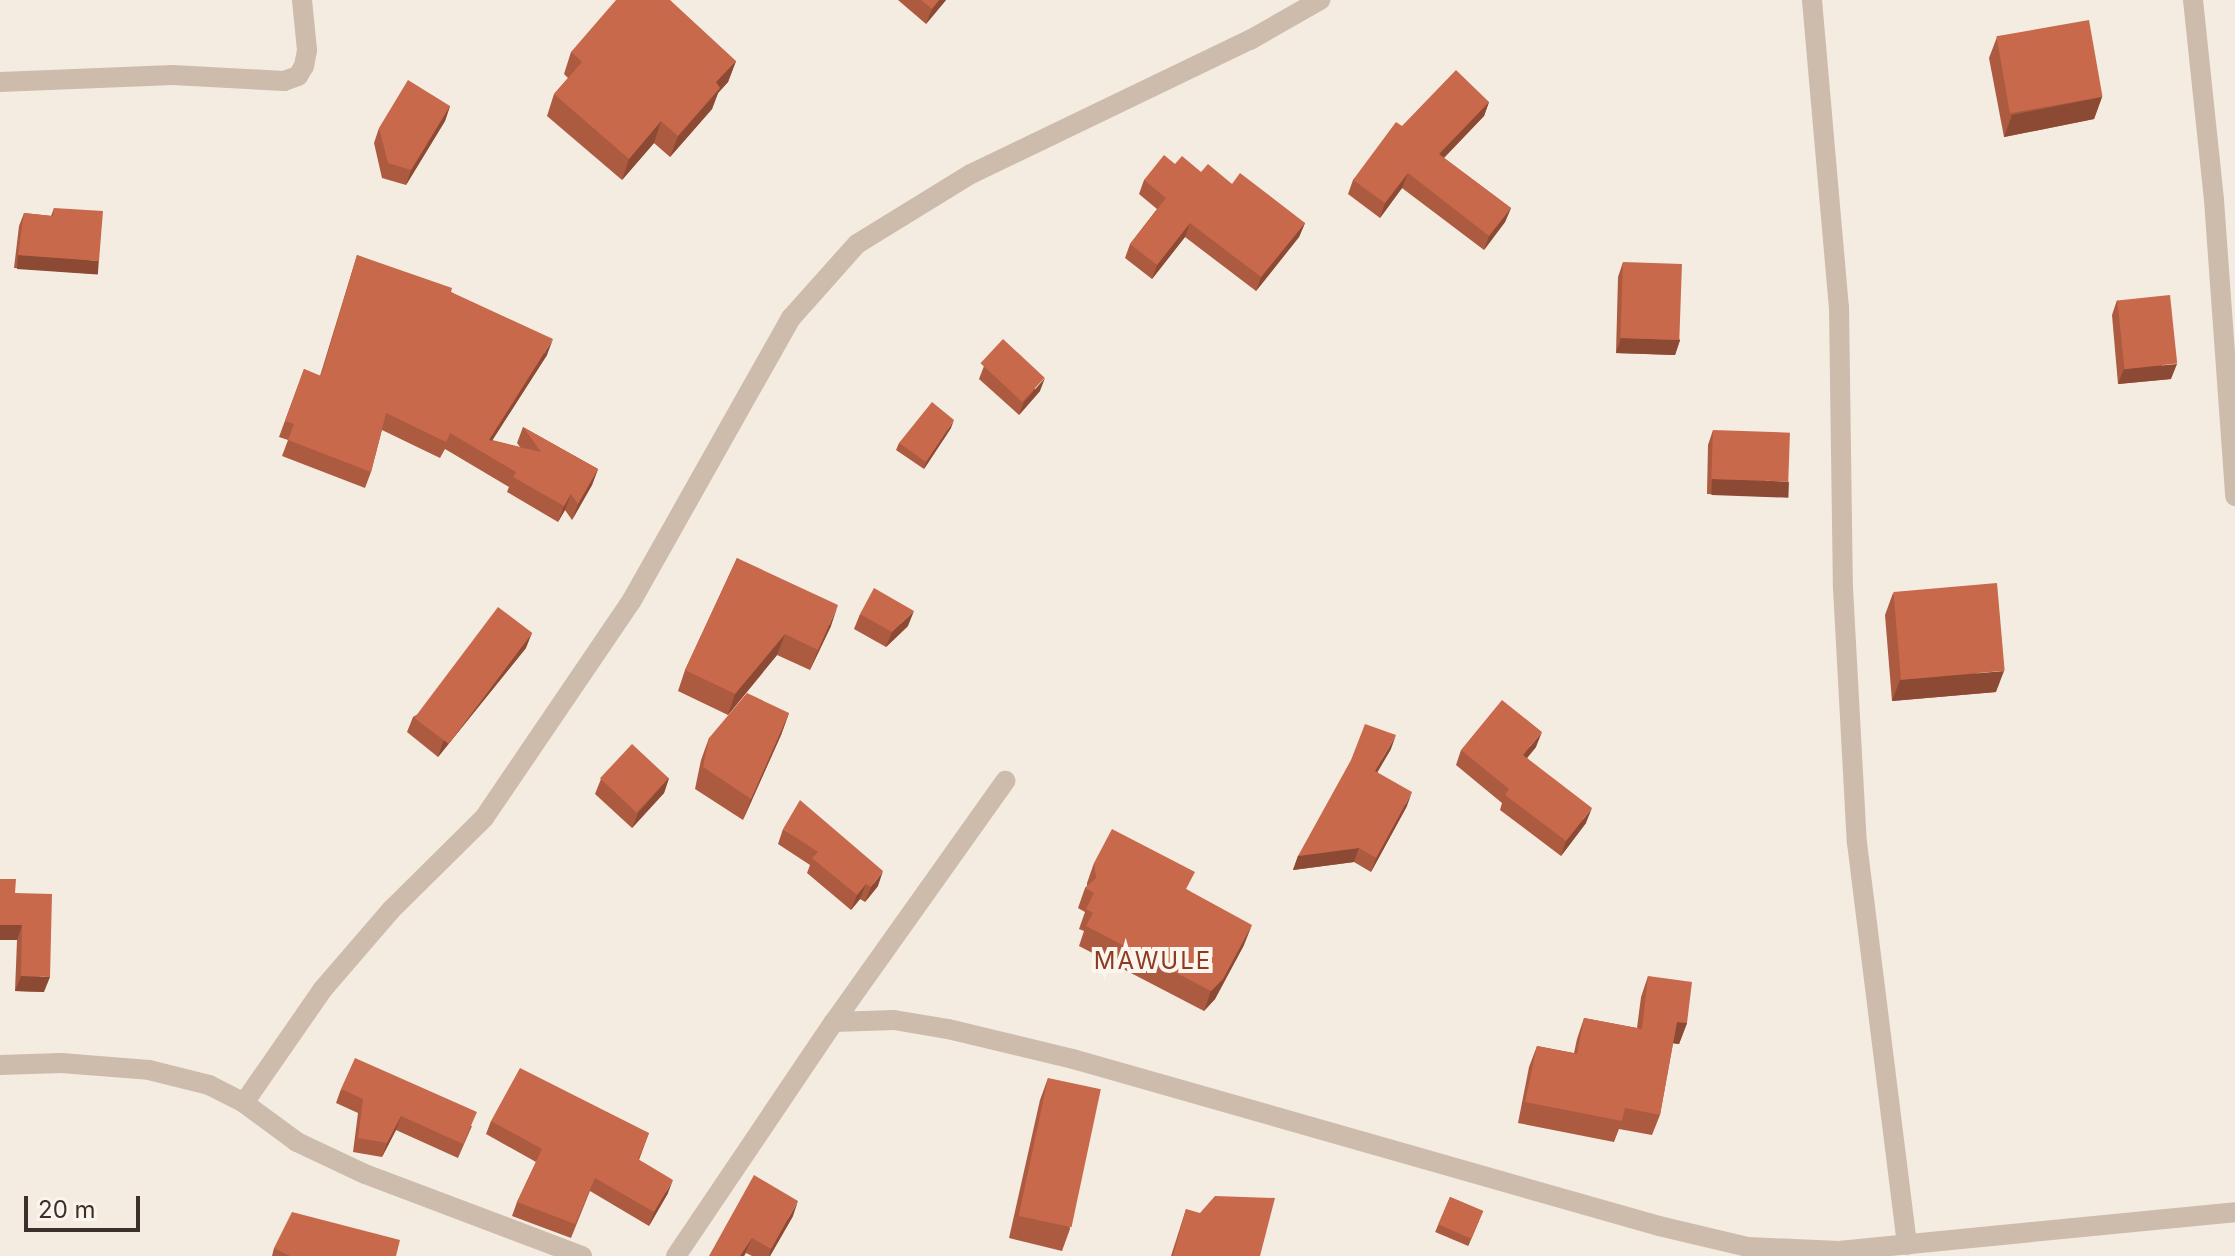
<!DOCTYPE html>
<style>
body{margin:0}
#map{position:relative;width:2235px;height:1256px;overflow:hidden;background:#f4ebe1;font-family:Inter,sans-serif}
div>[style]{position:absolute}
.minor>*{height:20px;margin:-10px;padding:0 10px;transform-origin:10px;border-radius:10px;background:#cdbbac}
.wall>*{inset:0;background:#ac5a40;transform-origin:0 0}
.shaded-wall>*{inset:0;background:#8c4a34;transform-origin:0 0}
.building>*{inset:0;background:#c8694b;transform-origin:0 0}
span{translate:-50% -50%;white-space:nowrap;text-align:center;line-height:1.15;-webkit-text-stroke:8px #fbf5ee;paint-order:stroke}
.quarter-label{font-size:24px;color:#8c3b22;letter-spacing:2px}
.scale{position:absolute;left:24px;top:1196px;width:116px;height:36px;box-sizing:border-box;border:4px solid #3b302b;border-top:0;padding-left:10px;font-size:24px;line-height:28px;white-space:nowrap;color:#3b302b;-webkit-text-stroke:6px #fbf5ee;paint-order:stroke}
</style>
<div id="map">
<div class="minor">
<div style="left:1812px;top:0;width:308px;rotate:85deg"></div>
<div style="left:1839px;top:307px;width:281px;rotate:89.2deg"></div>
<div style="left:1843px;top:588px;width:255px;rotate:86.9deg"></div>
<div style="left:1857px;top:843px;width:405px;rotate:82.9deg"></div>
<div style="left:2193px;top:0;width:201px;rotate:84deg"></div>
<div style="left:2214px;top:200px;width:297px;rotate:85.9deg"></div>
<div style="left:0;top:82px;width:173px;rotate:-2.3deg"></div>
<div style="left:173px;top:75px;width:111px;rotate:3.1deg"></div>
<div style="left:284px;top:81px;width:15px;rotate:-20deg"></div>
<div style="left:298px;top:76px;width:12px;rotate:-59deg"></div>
<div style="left:304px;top:66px;width:16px;rotate:-79deg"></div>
<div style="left:307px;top:50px;width:50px;rotate:-95.7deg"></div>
<div style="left:834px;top:1022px;width:60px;rotate:-1.9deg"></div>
<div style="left:894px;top:1020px;width:55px;rotate:9.5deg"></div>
<div style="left:948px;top:1029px;width:129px;rotate:13.5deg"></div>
<div style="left:1073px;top:1059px;width:609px;rotate:15.91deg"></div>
<div style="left:1659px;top:1226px;width:91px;rotate:13.3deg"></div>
<div style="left:1748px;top:1247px;width:91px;rotate:2.5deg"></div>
<div style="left:1839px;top:1251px;width:398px;rotate:-5.6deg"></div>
<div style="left:0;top:1065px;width:61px;rotate:-1.9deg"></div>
<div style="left:61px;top:1063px;width:88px;rotate:4.5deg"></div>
<div style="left:149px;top:1070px;width:62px;rotate:14deg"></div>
<div style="left:209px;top:1085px;width:39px;rotate:27deg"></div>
<div style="left:244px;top:1103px;width:66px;rotate:36.3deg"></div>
<div style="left:297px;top:1142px;width:75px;rotate:25.2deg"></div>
<div style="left:365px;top:1174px;width:232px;rotate:20.7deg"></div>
<div style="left:244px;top:1103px;width:139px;rotate:-55.3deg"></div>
<div style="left:323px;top:989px;width:104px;rotate:-49.3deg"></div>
<div style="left:391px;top:910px;width:131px;rotate:-44.7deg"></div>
<div style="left:484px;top:818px;width:263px;rotate:-55.8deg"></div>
<div style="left:632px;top:600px;width:324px;rotate:-60.6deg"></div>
<div style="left:791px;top:318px;width:99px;rotate:-48.3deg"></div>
<div style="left:857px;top:244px;width:134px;rotate:-31.6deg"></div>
<div style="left:971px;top:174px;width:310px;rotate:-25.7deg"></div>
<div style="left:1250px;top:40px;width:81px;rotate:-29.7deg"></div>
<div style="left:676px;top:1256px;width:282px;rotate:-56deg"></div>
<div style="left:834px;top:1022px;width:296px;rotate:-54.6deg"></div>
</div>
<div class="wall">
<div style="clip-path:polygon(898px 0,946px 0,926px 24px)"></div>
<div style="clip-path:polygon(1997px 37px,2102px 97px,2094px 119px,2004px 137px,1989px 58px)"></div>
<div style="clip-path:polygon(571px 52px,736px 61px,728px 82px,718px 93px,712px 109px,670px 157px,654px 143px,622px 180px,547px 116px,554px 94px,568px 78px,564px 74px)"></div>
<div style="clip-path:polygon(1489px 102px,1484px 116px,1444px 158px,1511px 208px,1505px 222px,1484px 250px,1402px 188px,1380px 218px,1348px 194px,1353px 180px,1402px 126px)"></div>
<div style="clip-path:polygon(450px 106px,445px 121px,406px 185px,382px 178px,374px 143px,379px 128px)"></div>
<div style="clip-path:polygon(1175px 164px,1201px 172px,1232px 184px,1305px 223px,1299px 237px,1256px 291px,1185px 237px,1152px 279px,1125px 258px,1130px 244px,1157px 209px,1139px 194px,1144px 180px)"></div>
<div style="clip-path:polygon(54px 208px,95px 274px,14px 268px,19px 226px,24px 213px,51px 216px)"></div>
<div style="clip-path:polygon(357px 255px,451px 292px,547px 355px,492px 440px,520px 447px,517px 443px,523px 427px,598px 469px,592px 485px,572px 520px,565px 510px,558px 522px,507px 492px,509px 487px,445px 449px,440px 458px,382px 430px,371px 472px,365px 488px,282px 456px,288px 440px,279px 437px,304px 369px,320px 376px)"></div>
<div style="clip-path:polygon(1623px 262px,1680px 340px,1675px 355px,1616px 353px,1618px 277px)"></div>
<div style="clip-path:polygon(2117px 300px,2171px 379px,2118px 384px,2112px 315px)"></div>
<div style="clip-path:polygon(984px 366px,1040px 391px,1019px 415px,979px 379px)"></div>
<div style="clip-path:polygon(951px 428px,924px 469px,896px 450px,899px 443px)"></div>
<div style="clip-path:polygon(1713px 430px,1783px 497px,1707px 494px,1708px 445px)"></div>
<div style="clip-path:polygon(737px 558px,831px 626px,810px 670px,777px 655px,728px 715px,678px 691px,685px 670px)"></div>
<div style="clip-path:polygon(1893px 593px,1996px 692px,1892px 701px,1885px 615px)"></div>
<div style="clip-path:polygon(860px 614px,908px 626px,886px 647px,854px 629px)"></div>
<div style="clip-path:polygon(526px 648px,438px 757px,407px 732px,413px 717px)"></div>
<div style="clip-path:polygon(789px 713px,781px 735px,743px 820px,695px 789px,701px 760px,709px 738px)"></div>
<div style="clip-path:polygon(1536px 747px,1527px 758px,1586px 823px,1561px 856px,1500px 810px,1502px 803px,1456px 765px,1461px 750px)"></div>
<div style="clip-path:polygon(1391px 749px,1377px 772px,1407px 806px,1371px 872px,1354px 862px,1293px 870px,1298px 856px)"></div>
<div style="clip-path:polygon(669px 778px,664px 793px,632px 828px,595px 794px,601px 779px)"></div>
<div style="clip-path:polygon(783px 829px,878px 886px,865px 902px,860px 899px,851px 910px,807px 873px,810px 865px,778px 844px)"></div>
<div style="clip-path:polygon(1094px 863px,1188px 890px,1244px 945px,1215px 999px,1204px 1011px,1079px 946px,1084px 931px,1079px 929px,1085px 912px,1078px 908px,1085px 888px,1087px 886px,1087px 883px)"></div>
<div style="clip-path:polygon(0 879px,15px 893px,44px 992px,15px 991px,17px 940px,0 940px)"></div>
<div style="clip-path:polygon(1648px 976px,1687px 1023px,1679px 1044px,1673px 1043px,1660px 1115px,1652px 1135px,1619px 1129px,1614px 1142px,1518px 1123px,1529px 1067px,1537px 1046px,1574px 1053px,1577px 1039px,1584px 1018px,1637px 1028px,1641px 997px)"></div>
<div style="clip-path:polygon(1048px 1078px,1070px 1229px,1062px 1251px,1009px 1238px,1040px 1100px)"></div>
<div style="clip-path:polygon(341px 1089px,472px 1126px,458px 1158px,396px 1130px,382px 1157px,353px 1152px,358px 1113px,336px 1103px)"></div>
<div style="clip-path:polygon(491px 1121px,649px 1133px,639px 1160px,668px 1193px,649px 1226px,590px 1191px,571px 1238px,512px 1216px,517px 1202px,536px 1162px,486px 1134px)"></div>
<div style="left:1450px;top:1197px;width:36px;height:38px;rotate:23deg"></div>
<div style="clip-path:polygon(1186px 1209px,1260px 1256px,1171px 1256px)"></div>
<div style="clip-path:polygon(793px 1216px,770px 1256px,752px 1256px,746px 1253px,744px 1256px,709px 1256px)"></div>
<div style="clip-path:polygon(274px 1248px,396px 1256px,272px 1256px)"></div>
</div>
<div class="shaded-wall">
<div style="clip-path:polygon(939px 0,946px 0,926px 24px,932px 9px)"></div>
<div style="clip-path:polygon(736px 61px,728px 82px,718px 93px,712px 109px,670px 157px,678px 136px,716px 82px)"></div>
<div style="clip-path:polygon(2102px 97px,2094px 119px,2004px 137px,2012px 115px)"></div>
<div style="clip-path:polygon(1489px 102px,1484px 116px,1434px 168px,1439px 154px)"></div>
<div style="clip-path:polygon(450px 106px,445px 121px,406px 185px,411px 170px)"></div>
<div style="clip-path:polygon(661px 121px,654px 143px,622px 180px,629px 159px)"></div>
<div style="clip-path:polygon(1408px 173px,1402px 188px,1380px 218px,1385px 203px)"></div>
<div style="clip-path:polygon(1511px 208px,1505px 222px,1484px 250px,1489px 236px)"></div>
<div style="clip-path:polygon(1190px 223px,1185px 237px,1152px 279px,1157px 265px)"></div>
<div style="clip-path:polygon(1305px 223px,1299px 237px,1256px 291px,1261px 277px)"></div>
<div style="left:18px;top:255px;width:81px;height:14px;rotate:4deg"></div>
<div style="clip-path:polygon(1621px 338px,1680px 340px,1675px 355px,1616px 353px)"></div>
<div style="clip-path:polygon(553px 339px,547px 355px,483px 455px,489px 440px)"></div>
<div style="clip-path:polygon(2177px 364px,2171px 379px,2118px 384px,2124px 369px)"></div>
<div style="clip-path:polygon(1045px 378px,1040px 391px,1019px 415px,1024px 402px)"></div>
<div style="clip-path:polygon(954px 420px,951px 428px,924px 469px,926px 462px)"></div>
<div style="clip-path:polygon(598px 469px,592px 485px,572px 520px,578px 504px)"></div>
<div style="left:1712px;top:479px;width:77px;height:16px;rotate:2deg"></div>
<div style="clip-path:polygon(571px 494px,565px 510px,558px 522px,564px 506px)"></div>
<div style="clip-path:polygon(838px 605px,831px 626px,810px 670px,818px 650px)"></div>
<div style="clip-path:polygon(914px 611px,908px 626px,886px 647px,892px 632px)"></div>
<div style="clip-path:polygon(532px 633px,526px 648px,438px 757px,443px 742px)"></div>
<div style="clip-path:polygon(785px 634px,777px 655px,728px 715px,735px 694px)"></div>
<div style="clip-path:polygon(2004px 671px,1996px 692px,1892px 701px,1900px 680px)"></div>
<div style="clip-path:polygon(789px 713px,781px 735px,743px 820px,751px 799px)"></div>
<div style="clip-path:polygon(1542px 732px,1536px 747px,1517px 770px,1523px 755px)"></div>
<div style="clip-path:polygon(1396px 735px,1391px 749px,1370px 785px,1375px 771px)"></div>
<div style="clip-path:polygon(669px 778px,664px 793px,632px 828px,638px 813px)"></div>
<div style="clip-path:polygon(1412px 792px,1407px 806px,1371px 872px,1376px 858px)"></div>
<div style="clip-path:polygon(1592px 808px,1586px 823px,1561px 856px,1566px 841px)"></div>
<div style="clip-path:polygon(1359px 848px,1354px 862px,1293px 870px,1298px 856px)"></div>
<div style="clip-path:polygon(883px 871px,878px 886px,865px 902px,871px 887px)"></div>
<div style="clip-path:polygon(866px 884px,860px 899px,851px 910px,857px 895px)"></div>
<div style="clip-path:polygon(0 925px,22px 925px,17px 940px,0 940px)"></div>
<div style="clip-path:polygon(1252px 925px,1244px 945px,1215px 999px,1204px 1011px,1211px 991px)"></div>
<div style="clip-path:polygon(21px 976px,50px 977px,44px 992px,15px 991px)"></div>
<div style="clip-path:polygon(1677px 1022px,1687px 1023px,1679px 1044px,1670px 1043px)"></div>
<div style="clip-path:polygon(401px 1116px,396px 1130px,382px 1157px,387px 1143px)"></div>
<div style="clip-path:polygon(673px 1180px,668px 1193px,649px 1226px,654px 1212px)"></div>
<div style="clip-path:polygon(798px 1201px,793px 1216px,770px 1256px,769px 1256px,771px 1249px)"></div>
<div style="clip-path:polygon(752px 1238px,744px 1256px,740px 1256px)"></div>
</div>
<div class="building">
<div style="clip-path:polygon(616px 0,670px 0,736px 61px,716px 82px,720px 88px,678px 136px,661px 121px,629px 159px,554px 94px,582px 62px,571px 52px)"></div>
<div style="clip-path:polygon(921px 0,939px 0,932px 9px)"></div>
<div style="left:2089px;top:20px;width:78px;height:94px;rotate:80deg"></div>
<div style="clip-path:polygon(1456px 70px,1489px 102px,1439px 154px,1511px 208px,1489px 236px,1408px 173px,1385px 203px,1353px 180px,1396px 122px,1402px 126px)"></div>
<div style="clip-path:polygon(408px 80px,450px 106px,411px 170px,388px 163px,379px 128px)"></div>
<div style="clip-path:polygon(1164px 155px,1175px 164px,1182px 156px,1201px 172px,1208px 164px,1232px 184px,1240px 173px,1305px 223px,1261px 277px,1190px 223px,1157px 265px,1130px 244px,1166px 198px,1144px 180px)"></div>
<div style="clip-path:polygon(54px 208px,103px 211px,99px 261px,18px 255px,24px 213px,53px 216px)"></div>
<div style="clip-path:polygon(357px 255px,452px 288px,451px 292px,553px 339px,489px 440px,541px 452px,523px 427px,598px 469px,578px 504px,571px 494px,564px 506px,513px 477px,516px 472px,450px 433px,446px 442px,386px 413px,371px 472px,288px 440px,294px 424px,285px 421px,304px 369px,321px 376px)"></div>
<div style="left:1623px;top:262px;width:59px;height:76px;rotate:2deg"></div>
<div style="left:2170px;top:295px;width:69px;height:53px;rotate:84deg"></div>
<div style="left:1003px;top:339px;width:57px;height:33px;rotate:43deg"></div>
<div style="clip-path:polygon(932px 402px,954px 420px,926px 462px,899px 443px)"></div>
<div style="left:1713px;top:430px;width:77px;height:49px;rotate:2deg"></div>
<div style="clip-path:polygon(737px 558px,838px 605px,818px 650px,785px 634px,735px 694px,685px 670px)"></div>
<div style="left:1997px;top:583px;width:88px;height:104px;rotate:85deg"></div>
<div style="clip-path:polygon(874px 588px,914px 611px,892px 632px,860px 614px)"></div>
<div style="left:498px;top:607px;width:43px;height:139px;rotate:37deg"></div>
<div style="clip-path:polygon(747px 693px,789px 713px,751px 799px,703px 767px,709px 738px)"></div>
<div style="clip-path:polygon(1502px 700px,1542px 732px,1523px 755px,1592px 808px,1566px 841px,1505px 795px,1509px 789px,1461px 750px)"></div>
<div style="clip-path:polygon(1365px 724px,1396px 735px,1375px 771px,1412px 792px,1376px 858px,1359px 848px,1298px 856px,1351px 760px)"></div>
<div style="left:632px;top:744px;width:50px;height:47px;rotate:43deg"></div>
<div style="clip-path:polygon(800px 800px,883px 871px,871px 887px,866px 884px,857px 895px,812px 858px,818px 852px,783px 829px)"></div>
<div style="clip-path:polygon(1112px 829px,1195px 872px,1186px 889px,1252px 925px,1223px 979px,1211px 991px,1086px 926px,1093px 913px,1086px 909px,1094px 893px,1085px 888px,1096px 878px,1094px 863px)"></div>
<div style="clip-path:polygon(0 879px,16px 879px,15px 893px,52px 894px,50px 977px,21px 976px,22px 925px,0 925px)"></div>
<div style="clip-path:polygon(1648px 976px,1692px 982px,1687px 1023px,1677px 1022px,1660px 1115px,1625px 1108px,1622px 1121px,1525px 1102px,1537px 1046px,1577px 1054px,1584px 1018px,1642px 1029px)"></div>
<div style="clip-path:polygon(355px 1058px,477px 1112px,463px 1144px,401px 1116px,387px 1143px,358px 1138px,363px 1099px,341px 1089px)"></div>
<div style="clip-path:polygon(520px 1068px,649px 1133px,638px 1159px,673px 1180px,654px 1212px,595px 1178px,575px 1224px,517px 1202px,542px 1149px,491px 1121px)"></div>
<div style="left:1048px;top:1078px;width:54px;height:141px;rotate:12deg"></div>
<div style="clip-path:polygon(754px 1175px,798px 1201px,771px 1249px,752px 1238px,740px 1256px,709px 1256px)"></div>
<div style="clip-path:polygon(1215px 1196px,1275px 1198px,1260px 1256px,1173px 1256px,1186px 1209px,1200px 1213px)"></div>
<div style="left:1450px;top:1197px;width:36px;height:30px;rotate:23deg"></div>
<div style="clip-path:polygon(292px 1212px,400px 1240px,396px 1256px,290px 1256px,274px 1248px)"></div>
</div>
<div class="quarter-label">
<span style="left:1153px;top:961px">MAWULE</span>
</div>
<div class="scale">20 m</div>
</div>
